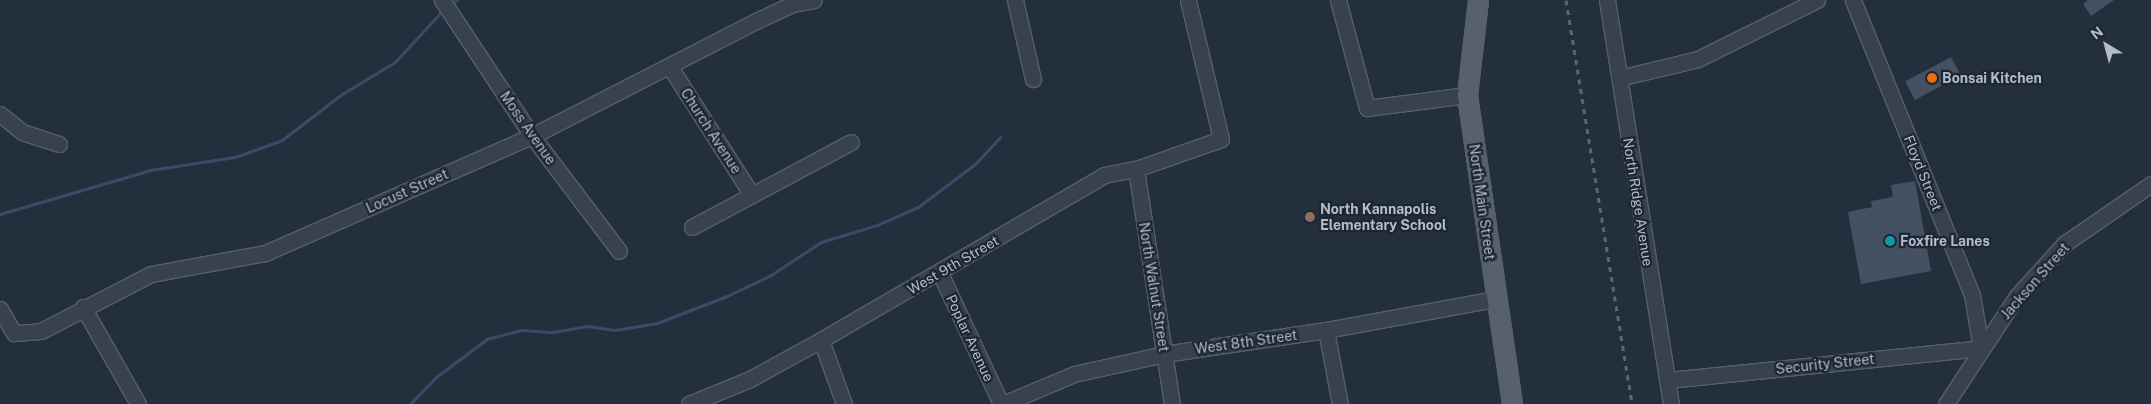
<!DOCTYPE html>
<style>
body{margin:0}
#map{position:relative;width:2151px;height:404px;overflow:hidden;background:#242f3e;font-family:"Public Sans",sans-serif}
div>[style]{position:absolute}
.stream>*{height:3px;margin:-1.5px;padding:0 1.5px;transform-origin:1.5px;border-radius:1.5px;background:#394c67}
.building>*{inset:0;background:#455162;transform-origin:0 0}
.roads{filter:drop-shadow(1px 0 #565f6c) drop-shadow(-1px 0 #565f6c) drop-shadow(0 1px #565f6c) drop-shadow(0 -1px #565f6c)}
.minor>*{height:15px;margin:-7.5px;padding:0 7.5px;transform-origin:7.5px;border-radius:7.5px;background:#38414e}
.major>*{height:19px;margin:-9.5px;padding:0 9.5px;transform-origin:9.5px;border-radius:9.5px;background:#56606e}
.rail>*{height:3px;margin-top:-1.5px;transform-origin:0;background:repeating-linear-gradient(90deg,#5a6575 0 5px,transparent 0 10px)}
.dots>*{width:14px;height:14px;translate:-50% -50%;box-sizing:border-box;border:2px solid #1d2633;border-radius:50%}
span{translate:-50% -50%;white-space:nowrap;text-align:center;line-height:1.15;-webkit-text-stroke:4.5px #1d2633;paint-order:stroke}
.poi-label{font-size:14px;color:#b4bcc9;font-weight:700}
.left{translate:0 -50%;text-align:left}
.street-label{font-size:14px;color:#b4bcc9}
.north{position:absolute;left:2081px;top:20px;width:50px;height:50px;-webkit-text-stroke:4px #1d2633;paint-order:stroke;rotate:323deg;font-size:14px;font-weight:700;line-height:20px;text-align:center;color:#b4bcc9}
.north::after{content:'';display:block;margin:auto;width:18px;height:22px;background:#b4bcc9;clip-path:polygon(50% 0,100% 100%,50% 72%,0 100%)}
</style>
<div id="map">
<div class="stream">
<div style="left:454px;top:2px;width:4px;rotate:-34deg"></div>
<div style="left:0;top:214px;width:156px;rotate:-16.3deg"></div>
<div style="left:150px;top:170px;width:86px;rotate:-8.7deg"></div>
<div style="left:235px;top:157px;width:50px;rotate:-19.9deg"></div>
<div style="left:282px;top:140px;width:76px;rotate:-37.5deg"></div>
<div style="left:342px;top:94px;width:62px;rotate:-31.1deg"></div>
<div style="left:395px;top:62px;width:67px;rotate:-47.4deg"></div>
<div style="left:410px;top:404px;width:37px;rotate:-46deg"></div>
<div style="left:436px;top:377px;width:64px;rotate:-36.7deg"></div>
<div style="left:487px;top:339px;width:35px;rotate:-15deg"></div>
<div style="left:521px;top:330px;width:32px;rotate:4deg"></div>
<div style="left:553px;top:332px;width:35px;rotate:-10deg"></div>
<div style="left:587px;top:326px;width:28px;rotate:8deg"></div>
<div style="left:615px;top:330px;width:43px;rotate:-9.5deg"></div>
<div style="left:657px;top:323px;width:75px;rotate:-21.1deg"></div>
<div style="left:727px;top:296px;width:49px;rotate:-25.5deg"></div>
<div style="left:771px;top:275px;width:60px;rotate:-33.4deg"></div>
<div style="left:821px;top:242px;width:59px;rotate:-16.9deg"></div>
<div style="left:877px;top:225px;width:45px;rotate:-23.7deg"></div>
<div style="left:918px;top:207px;width:71px;rotate:-37deg"></div>
<div style="left:975px;top:164px;width:37px;rotate:-47deg"></div>
</div>
<div class="building">
<div style="clip-path:polygon(2088px 0,2114px 0,2091px 16px,2083px 4px)"></div>
<div style="left:1951px;top:57px;width:21px;height:52px;rotate:62deg"></div>
<div style="clip-path:polygon(1915px 181px,1931px 271px,1861px 284px,1848px 212px,1872px 207px,1871px 201px,1893px 197px,1891px 185px)"></div>
</div>
<div class="roads">
<div class="minor">
<div style="left:442px;top:0;width:163px;rotate:56.5deg"></div>
<div style="left:532px;top:136px;width:144px;rotate:52.9deg"></div>
<div style="left:1015px;top:0;width:81px;rotate:77.2deg"></div>
<div style="left:1338px;top:0;width:112px;rotate:75deg"></div>
<div style="left:1367px;top:108px;width:101px;rotate:-7.4deg"></div>
<div style="left:1607px;top:0;width:409px;rotate:81deg"></div>
<div style="left:670px;top:67px;width:152px;rotate:57.4deg"></div>
<div style="left:1619px;top:78px;width:81px;rotate:-13.5deg"></div>
<div style="left:1698px;top:59px;width:133px;rotate:-26.4deg"></div>
<div style="left:0;top:114px;width:28px;rotate:39deg"></div>
<div style="left:22px;top:132px;width:39px;rotate:18deg"></div>
<div style="left:1136px;top:169px;width:238px;rotate:81.3deg"></div>
<div style="left:692px;top:227px;width:180px;rotate:-28.1deg"></div>
<div style="left:940px;top:273px;width:145px;rotate:65deg"></div>
<div style="left:83px;top:307px;width:112px;rotate:60.4deg"></div>
<div style="left:0;top:309px;width:28px;rotate:60deg"></div>
<div style="left:14px;top:333px;width:27px;rotate:-4deg"></div>
<div style="left:41px;top:331px;width:124px;rotate:-27.4deg"></div>
<div style="left:151px;top:274px;width:116px;rotate:-10.4deg"></div>
<div style="left:265px;top:253px;width:292px;rotate:-23.7deg"></div>
<div style="left:532px;top:136px;width:252px;rotate:-27.2deg"></div>
<div style="left:756px;top:21px;width:40px;rotate:-25deg"></div>
<div style="left:792px;top:4px;width:22px;rotate:-10deg"></div>
<div style="left:1326px;top:330px;width:75px;rotate:79.3deg"></div>
<div style="left:821px;top:340px;width:68px;rotate:70.2deg"></div>
<div style="left:1668px;top:380px;width:315px;rotate:-5.8deg"></div>
<div style="left:1981px;top:348px;width:54px;rotate:-99.6deg"></div>
<div style="left:1972px;top:295px;width:318px;rotate:-112deg"></div>
<div style="left:689px;top:404px;width:66px;rotate:-22.3deg"></div>
<div style="left:750px;top:379px;width:81px;rotate:-28.8deg"></div>
<div style="left:821px;top:340px;width:328px;rotate:-30.2deg"></div>
<div style="left:1104px;top:175px;width:33px;rotate:-11deg"></div>
<div style="left:1136px;top:169px;width:90px;rotate:-19.4deg"></div>
<div style="left:1221px;top:139px;width:143px;rotate:-103.4deg"></div>
<div style="left:1003px;top:404px;width:77px;rotate:-22.9deg"></div>
<div style="left:1074px;top:374px;width:92px;rotate:-12.5deg"></div>
<div style="left:1164px;top:354px;width:164px;rotate:-8.4deg"></div>
<div style="left:1326px;top:330px;width:172px;rotate:-10.4deg"></div>
<div style="left:1946px;top:404px;width:129px;rotate:-56.7deg"></div>
<div style="left:2017px;top:296px;width:70px;rotate:-47.9deg"></div>
<div style="left:2064px;top:244px;width:106px;rotate:-34.6deg"></div>
</div>
<div class="major">
<div style="left:1478px;top:0;width:96px;rotate:96.6deg"></div>
<div style="left:1467px;top:95px;width:312px;rotate:81.7deg"></div>
</div>
</div>
<div class="rail">
<div style="left:1566px;top:0;width:409px;rotate:80.7deg"></div>
</div>
<div class="dots">
<div style="left:1932px;top:78px;background:#e8710a"></div>
<div style="left:1310px;top:217px;background:#8d6e63"></div>
<div style="left:1890px;top:241px;background:#0f9aa8"></div>
</div>
<div class="poi-label">
<span class="left" style="left:1942px;top:78px">Bonsai Kitchen</span>
<span class="left" style="left:1320px;top:217px">North Kannapolis<br>Elementary School</span>
<span class="left" style="left:1900px;top:241px">Foxfire Lanes</span>
</div>
<div class="street-label">
<span style="left:528px;top:128px;rotate:55deg">Moss Avenue</span>
<span style="left:711px;top:131px;rotate:57deg">Church Avenue</span>
<span style="left:1923px;top:173px;rotate:68deg">Floyd Street</span>
<span style="left:407px;top:191px;rotate:-24deg">Locust Street</span>
<span style="left:1482px;top:202px;rotate:82deg">North Main Street</span>
<span style="left:1638px;top:202px;rotate:81deg">North Ridge Avenue</span>
<span style="left:953px;top:265px;rotate:-30deg">West 9th Street</span>
<span style="left:2035px;top:281px;rotate:-49deg">Jackson Street</span>
<span style="left:1154px;top:287px;rotate:81deg">North Walnut Street</span>
<span style="left:970px;top:338px;rotate:65deg">Poplar Avenue</span>
<span style="left:1246px;top:342px;rotate:-8deg">West 8th Street</span>
<span style="left:1825px;top:364px;rotate:-6deg">Security Street</span>
</div>
<div class="north">N</div>
</div>
